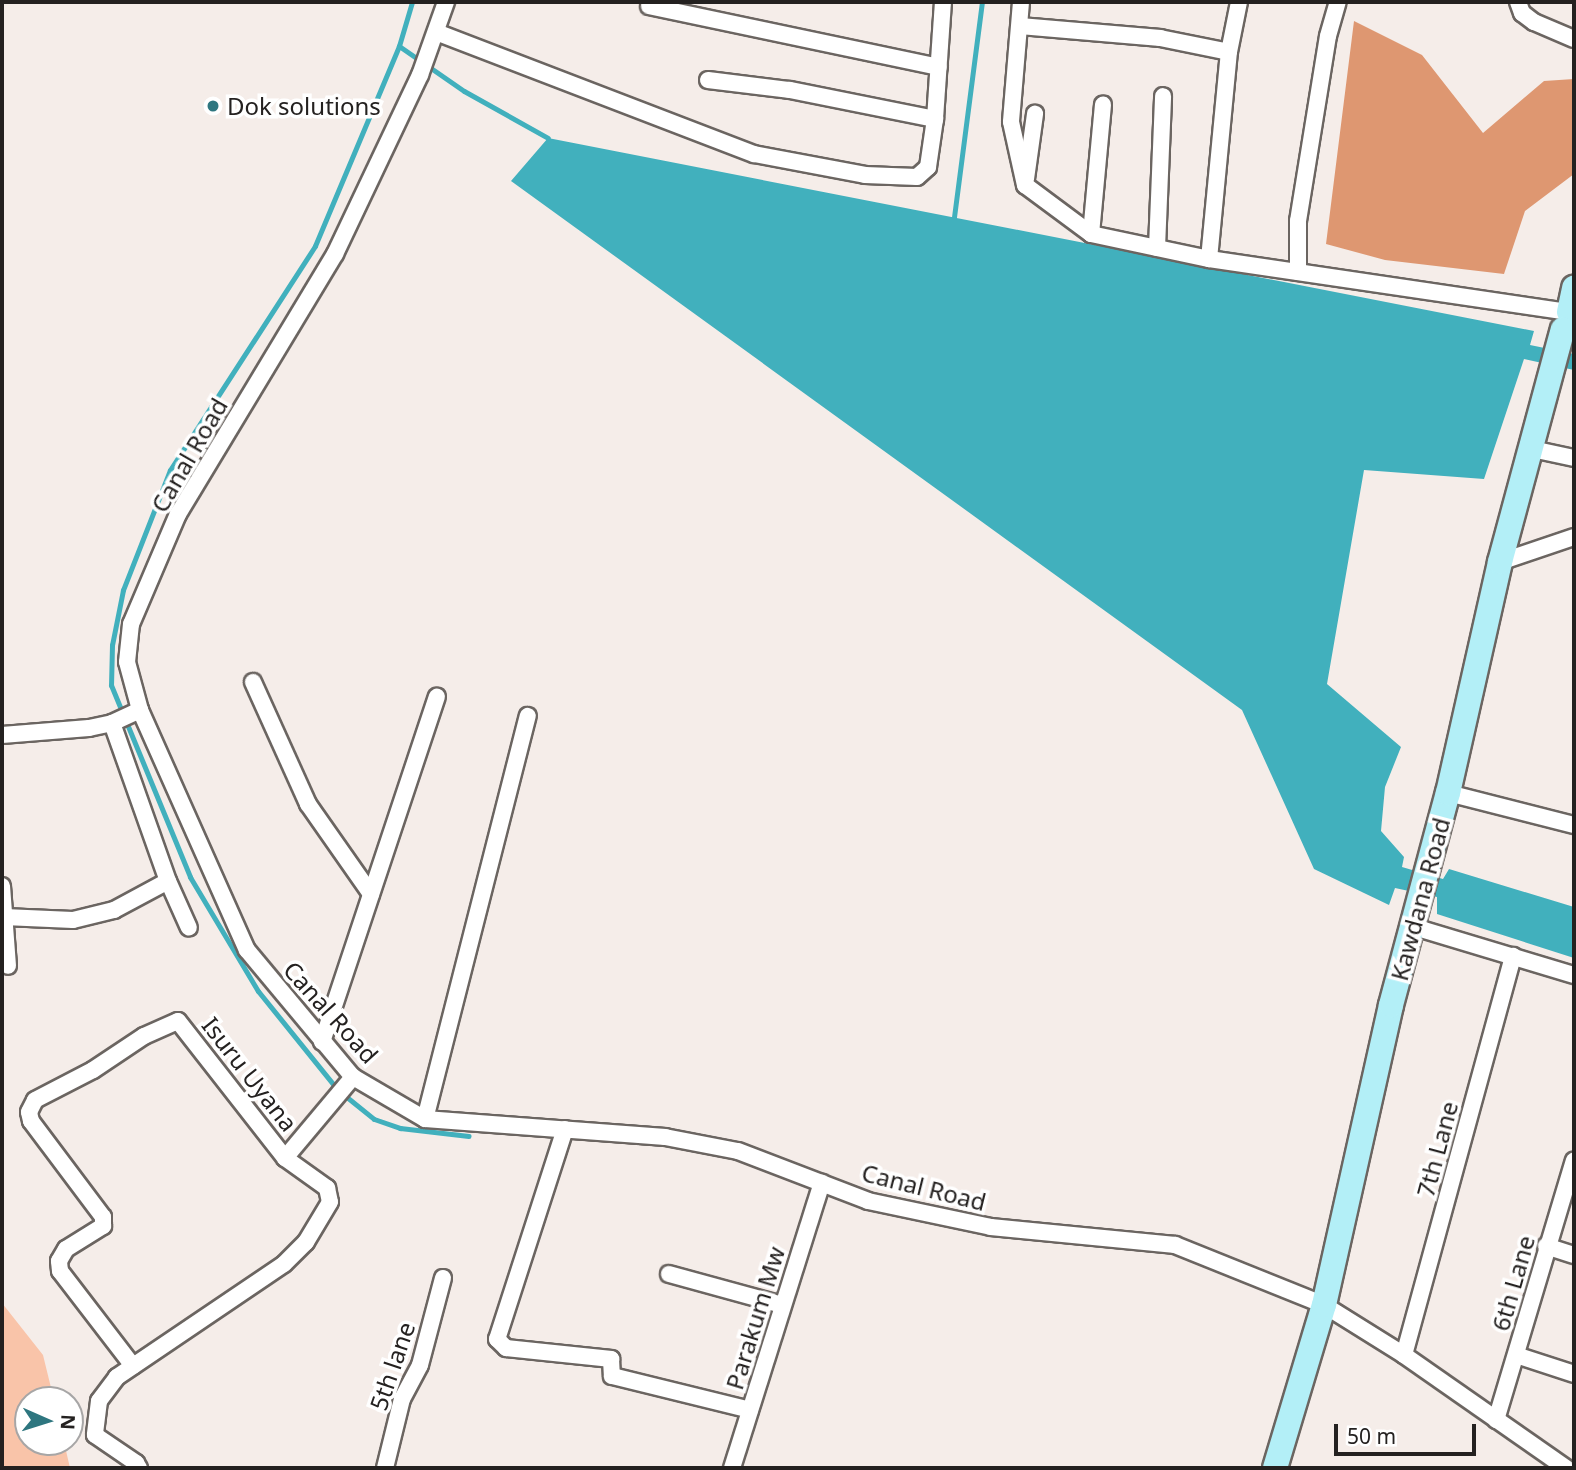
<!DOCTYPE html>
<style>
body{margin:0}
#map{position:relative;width:1576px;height:1470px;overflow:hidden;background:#f5ede9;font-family:"Noto Sans",sans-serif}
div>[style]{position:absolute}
.green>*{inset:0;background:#f9c4a9}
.forest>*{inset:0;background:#de9771}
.water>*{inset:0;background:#41b0bd}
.stream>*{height:5px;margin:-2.5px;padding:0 2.5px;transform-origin:2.5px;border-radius:2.5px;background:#41b0bd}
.roads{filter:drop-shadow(2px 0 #6b6561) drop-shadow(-2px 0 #6b6561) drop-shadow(0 2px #6b6561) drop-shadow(0 -2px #6b6561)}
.street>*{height:16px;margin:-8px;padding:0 8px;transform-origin:8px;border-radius:8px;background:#fff}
.primary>*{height:24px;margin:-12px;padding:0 12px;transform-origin:12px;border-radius:12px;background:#b3eff7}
.dots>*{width:19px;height:19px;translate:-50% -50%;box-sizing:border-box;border:4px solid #fff;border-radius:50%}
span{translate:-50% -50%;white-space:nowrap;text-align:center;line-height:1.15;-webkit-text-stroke:7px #fff;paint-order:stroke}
.poi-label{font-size:24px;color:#242120}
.left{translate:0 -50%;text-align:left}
.street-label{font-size:24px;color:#242120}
.frame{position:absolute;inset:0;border:4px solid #242120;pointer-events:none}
.north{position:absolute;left:14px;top:1386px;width:70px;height:70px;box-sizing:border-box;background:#fff;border:2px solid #a7a6a6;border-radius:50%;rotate:93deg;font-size:19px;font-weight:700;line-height:28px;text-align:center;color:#242120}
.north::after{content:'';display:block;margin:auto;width:24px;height:32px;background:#2e767f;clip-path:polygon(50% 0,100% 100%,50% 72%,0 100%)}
.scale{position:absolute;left:1334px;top:1424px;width:142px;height:32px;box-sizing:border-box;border:4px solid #242120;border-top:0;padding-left:9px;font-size:21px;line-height:24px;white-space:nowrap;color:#242120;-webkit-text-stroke:5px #fff;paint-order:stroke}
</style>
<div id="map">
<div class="green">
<div style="clip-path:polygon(2px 1303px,43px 1355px,54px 1400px,28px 1400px,28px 1442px,64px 1442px,70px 1468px,2px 1468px)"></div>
</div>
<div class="forest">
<div style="clip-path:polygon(1354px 21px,1422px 55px,1483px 133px,1544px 81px,1574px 79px,1574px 174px,1525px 211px,1504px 274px,1385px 260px,1326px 244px)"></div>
</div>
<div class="water">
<div style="clip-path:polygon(548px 138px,1534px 331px,1530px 345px,1574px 354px,1574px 370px,1524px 359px,1484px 479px,1364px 470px,1327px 684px,1401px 747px,1385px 787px,1381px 831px,1404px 857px,1402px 867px,1443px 879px,1449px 869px,1574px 907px,1574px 958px,1437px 914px,1437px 897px,1395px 888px,1389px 905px,1314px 869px,1242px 710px,511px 181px)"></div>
</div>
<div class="stream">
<div style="left:412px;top:2px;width:46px;rotate:106.5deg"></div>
<div style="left:399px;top:46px;width:79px;rotate:34.7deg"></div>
<div style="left:464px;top:91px;width:96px;rotate:29.2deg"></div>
<div style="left:399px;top:46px;width:217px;rotate:112.8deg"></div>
<div style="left:315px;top:246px;width:267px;rotate:122.9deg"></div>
<div style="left:170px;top:470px;width:129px;rotate:111.4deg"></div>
<div style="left:123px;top:590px;width:56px;rotate:101.3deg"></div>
<div style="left:112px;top:645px;width:40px;rotate:91.4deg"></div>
<div style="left:111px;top:685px;width:208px;rotate:67.6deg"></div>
<div style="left:190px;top:877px;width:133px;rotate:59.2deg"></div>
<div style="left:258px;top:991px;width:127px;rotate:51.1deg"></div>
<div style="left:338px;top:1090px;width:46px;rotate:38.9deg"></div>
<div style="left:374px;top:1119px;width:28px;rotate:19deg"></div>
<div style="left:400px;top:1128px;width:69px;rotate:6.6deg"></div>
<div style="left:954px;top:217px;width:217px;rotate:-82.6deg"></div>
</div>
<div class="roads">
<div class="street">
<div style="left:446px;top:2px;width:77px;rotate:109.6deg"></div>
<div style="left:420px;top:75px;width:198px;rotate:115.4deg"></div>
<div style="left:335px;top:254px;width:304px;rotate:121.1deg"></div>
<div style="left:178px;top:514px;width:120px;rotate:113.1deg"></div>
<div style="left:131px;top:624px;width:38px;rotate:96deg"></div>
<div style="left:127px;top:662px;width:50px;rotate:74.8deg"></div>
<div style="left:140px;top:710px;width:263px;rotate:66deg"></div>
<div style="left:247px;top:950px;width:165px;rotate:50.2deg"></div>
<div style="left:353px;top:1077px;width:83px;rotate:30.3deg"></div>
<div style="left:425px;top:1119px;width:241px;rotate:4.3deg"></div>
<div style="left:665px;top:1137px;width:74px;rotate:10.9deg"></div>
<div style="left:738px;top:1151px;width:139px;rotate:21deg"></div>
<div style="left:868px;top:1201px;width:126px;rotate:11.9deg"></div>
<div style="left:991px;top:1227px;width:185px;rotate:5.6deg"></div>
<div style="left:1175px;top:1245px;width:161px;rotate:21.9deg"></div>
<div style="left:1324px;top:1305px;width:94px;rotate:32deg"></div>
<div style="left:1404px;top:1355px;width:198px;rotate:34.9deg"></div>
<div style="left:1021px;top:2px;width:120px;rotate:94.8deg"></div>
<div style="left:1011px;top:122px;width:65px;rotate:77.5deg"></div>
<div style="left:1025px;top:185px;width:82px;rotate:36.6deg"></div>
<div style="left:1091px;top:234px;width:121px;rotate:12deg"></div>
<div style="left:1209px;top:259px;width:364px;rotate:8.4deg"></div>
<div style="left:1518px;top:2px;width:12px;rotate:70deg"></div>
<div style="left:1522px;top:13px;width:15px;rotate:37deg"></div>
<div style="left:1534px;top:22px;width:43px;rotate:23deg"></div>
<div style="left:649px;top:6px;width:296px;rotate:11.9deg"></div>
<div style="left:1020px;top:26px;width:141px;rotate:4.9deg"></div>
<div style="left:1160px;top:38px;width:70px;rotate:11.5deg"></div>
<div style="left:436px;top:32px;width:341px;rotate:21deg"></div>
<div style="left:754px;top:154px;width:113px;rotate:10.7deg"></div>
<div style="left:865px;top:175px;width:52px;rotate:2.2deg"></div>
<div style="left:917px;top:177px;width:15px;rotate:-42deg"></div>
<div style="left:928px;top:167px;width:49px;rotate:-81.7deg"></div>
<div style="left:935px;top:119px;width:117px;rotate:-86.1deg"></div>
<div style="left:708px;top:80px;width:83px;rotate:7deg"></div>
<div style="left:790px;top:90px;width:148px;rotate:11.3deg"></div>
<div style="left:1026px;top:179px;width:66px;rotate:-82.1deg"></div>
<div style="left:1091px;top:234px;width:130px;rotate:-84.7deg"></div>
<div style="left:1157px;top:248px;width:152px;rotate:-87.7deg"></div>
<div style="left:1209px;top:259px;width:208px;rotate:-84.5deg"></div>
<div style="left:1229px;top:52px;width:51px;rotate:-78.7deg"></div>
<div style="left:1298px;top:272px;width:51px;rotate:-90deg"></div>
<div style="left:1298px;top:221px;width:187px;rotate:-80.8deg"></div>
<div style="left:1328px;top:36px;width:35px;rotate:-74deg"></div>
<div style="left:1532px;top:449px;width:43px;rotate:12.1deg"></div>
<div style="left:1500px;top:562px;width:78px;rotate:-18.7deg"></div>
<div style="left:253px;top:682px;width:134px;rotate:65.7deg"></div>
<div style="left:308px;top:804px;width:110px;rotate:55deg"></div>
<div style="left:112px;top:723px;width:168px;rotate:70.5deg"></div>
<div style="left:168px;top:881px;width:51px;rotate:65.9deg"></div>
<div style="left:2px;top:735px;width:87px;rotate:-4.6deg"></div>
<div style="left:89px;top:728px;width:24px;rotate:-12deg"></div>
<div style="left:112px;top:723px;width:31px;rotate:-25deg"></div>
<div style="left:1448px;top:793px;width:130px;rotate:14.3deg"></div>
<div style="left:2px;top:886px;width:80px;rotate:85.7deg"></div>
<div style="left:4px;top:917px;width:69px;rotate:2.5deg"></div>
<div style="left:73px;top:920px;width:42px;rotate:-13.7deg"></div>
<div style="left:114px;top:910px;width:61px;rotate:-28.2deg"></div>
<div style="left:1414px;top:927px;width:167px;rotate:16.7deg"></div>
<div style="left:322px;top:1042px;width:364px;rotate:-71.6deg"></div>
<div style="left:425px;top:1119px;width:416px;rotate:-75.7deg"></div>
<div style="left:565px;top:1129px;width:221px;rotate:107.9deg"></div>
<div style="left:497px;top:1339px;width:13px;rotate:45deg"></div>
<div style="left:506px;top:1348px;width:106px;rotate:6deg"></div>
<div style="left:611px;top:1359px;width:17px;rotate:87deg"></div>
<div style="left:612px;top:1376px;width:142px;rotate:13.8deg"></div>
<div style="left:285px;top:1158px;width:106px;rotate:-50deg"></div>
<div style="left:1546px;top:1246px;width:29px;rotate:18deg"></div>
<div style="left:669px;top:1274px;width:117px;rotate:15.3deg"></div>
<div style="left:1404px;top:1355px;width:414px;rotate:-74.7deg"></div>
<div style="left:1516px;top:1355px;width:61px;rotate:18.1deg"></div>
<div style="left:133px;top:1366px;width:120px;rotate:-127.5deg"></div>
<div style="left:60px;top:1271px;width:10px;rotate:-96deg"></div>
<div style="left:59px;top:1261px;width:14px;rotate:-60deg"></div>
<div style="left:66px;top:1249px;width:44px;rotate:-31.9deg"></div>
<div style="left:103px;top:1226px;width:9px;rotate:-90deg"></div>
<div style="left:103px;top:1217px;width:120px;rotate:-126.9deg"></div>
<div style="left:31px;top:1121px;width:9px;rotate:-103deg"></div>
<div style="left:29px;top:1112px;width:13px;rotate:-63deg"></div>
<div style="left:35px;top:1100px;width:65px;rotate:-27.3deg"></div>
<div style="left:93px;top:1070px;width:61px;rotate:-33.7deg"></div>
<div style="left:144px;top:1036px;width:37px;rotate:-24deg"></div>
<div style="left:178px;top:1021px;width:174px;rotate:52deg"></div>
<div style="left:285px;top:1158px;width:52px;rotate:35.5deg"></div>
<div style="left:327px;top:1188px;width:14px;rotate:78deg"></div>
<div style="left:330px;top:1202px;width:47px;rotate:121deg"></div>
<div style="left:306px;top:1242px;width:31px;rotate:135deg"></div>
<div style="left:284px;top:1264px;width:202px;rotate:145.9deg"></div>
<div style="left:117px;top:1377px;width:30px;rotate:127deg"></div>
<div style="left:99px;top:1401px;width:34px;rotate:97deg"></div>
<div style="left:95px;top:1435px;width:50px;rotate:34.3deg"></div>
<div style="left:136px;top:1463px;width:6px;rotate:59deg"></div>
<div style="left:1496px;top:1420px;width:271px;rotate:-73.3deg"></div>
<div style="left:385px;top:1468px;width:71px;rotate:-76.2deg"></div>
<div style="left:402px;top:1399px;width:38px;rotate:-62deg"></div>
<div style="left:420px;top:1365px;width:90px;rotate:-75.2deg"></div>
<div style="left:732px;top:1468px;width:299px;rotate:-72.5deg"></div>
</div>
<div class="primary">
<div style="left:1569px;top:312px;width:25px;rotate:-78deg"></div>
<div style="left:1275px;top:1468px;width:170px;rotate:-73.3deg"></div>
<div style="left:1324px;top:1305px;width:307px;rotate:-77.4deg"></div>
<div style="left:1391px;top:1005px;width:220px;rotate:-75deg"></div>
<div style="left:1448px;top:793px;width:237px;rotate:-77.3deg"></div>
<div style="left:1500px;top:562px;width:241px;rotate:-74.9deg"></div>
</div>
</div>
<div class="dots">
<div style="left:213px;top:106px;background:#2e767f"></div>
</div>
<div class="poi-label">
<span class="left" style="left:227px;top:106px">Dok solutions</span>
</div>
<div class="street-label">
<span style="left:189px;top:455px;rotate:-60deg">Canal Road</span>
<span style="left:1420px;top:899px;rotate:-75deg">Kawdana Road</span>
<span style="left:331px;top:1012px;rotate:48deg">Canal Road</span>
<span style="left:250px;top:1074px;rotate:52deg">Isuru Uyana</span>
<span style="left:1437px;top:1149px;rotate:-75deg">7th Lane</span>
<span style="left:924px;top:1187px;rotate:14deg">Canal Road</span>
<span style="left:1513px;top:1283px;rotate:-74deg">6th Lane</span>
<span style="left:755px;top:1318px;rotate:-73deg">Parakum Mw</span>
<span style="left:392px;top:1366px;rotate:-71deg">5th lane</span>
</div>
<div class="frame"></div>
<div class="north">N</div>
<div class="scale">50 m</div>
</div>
